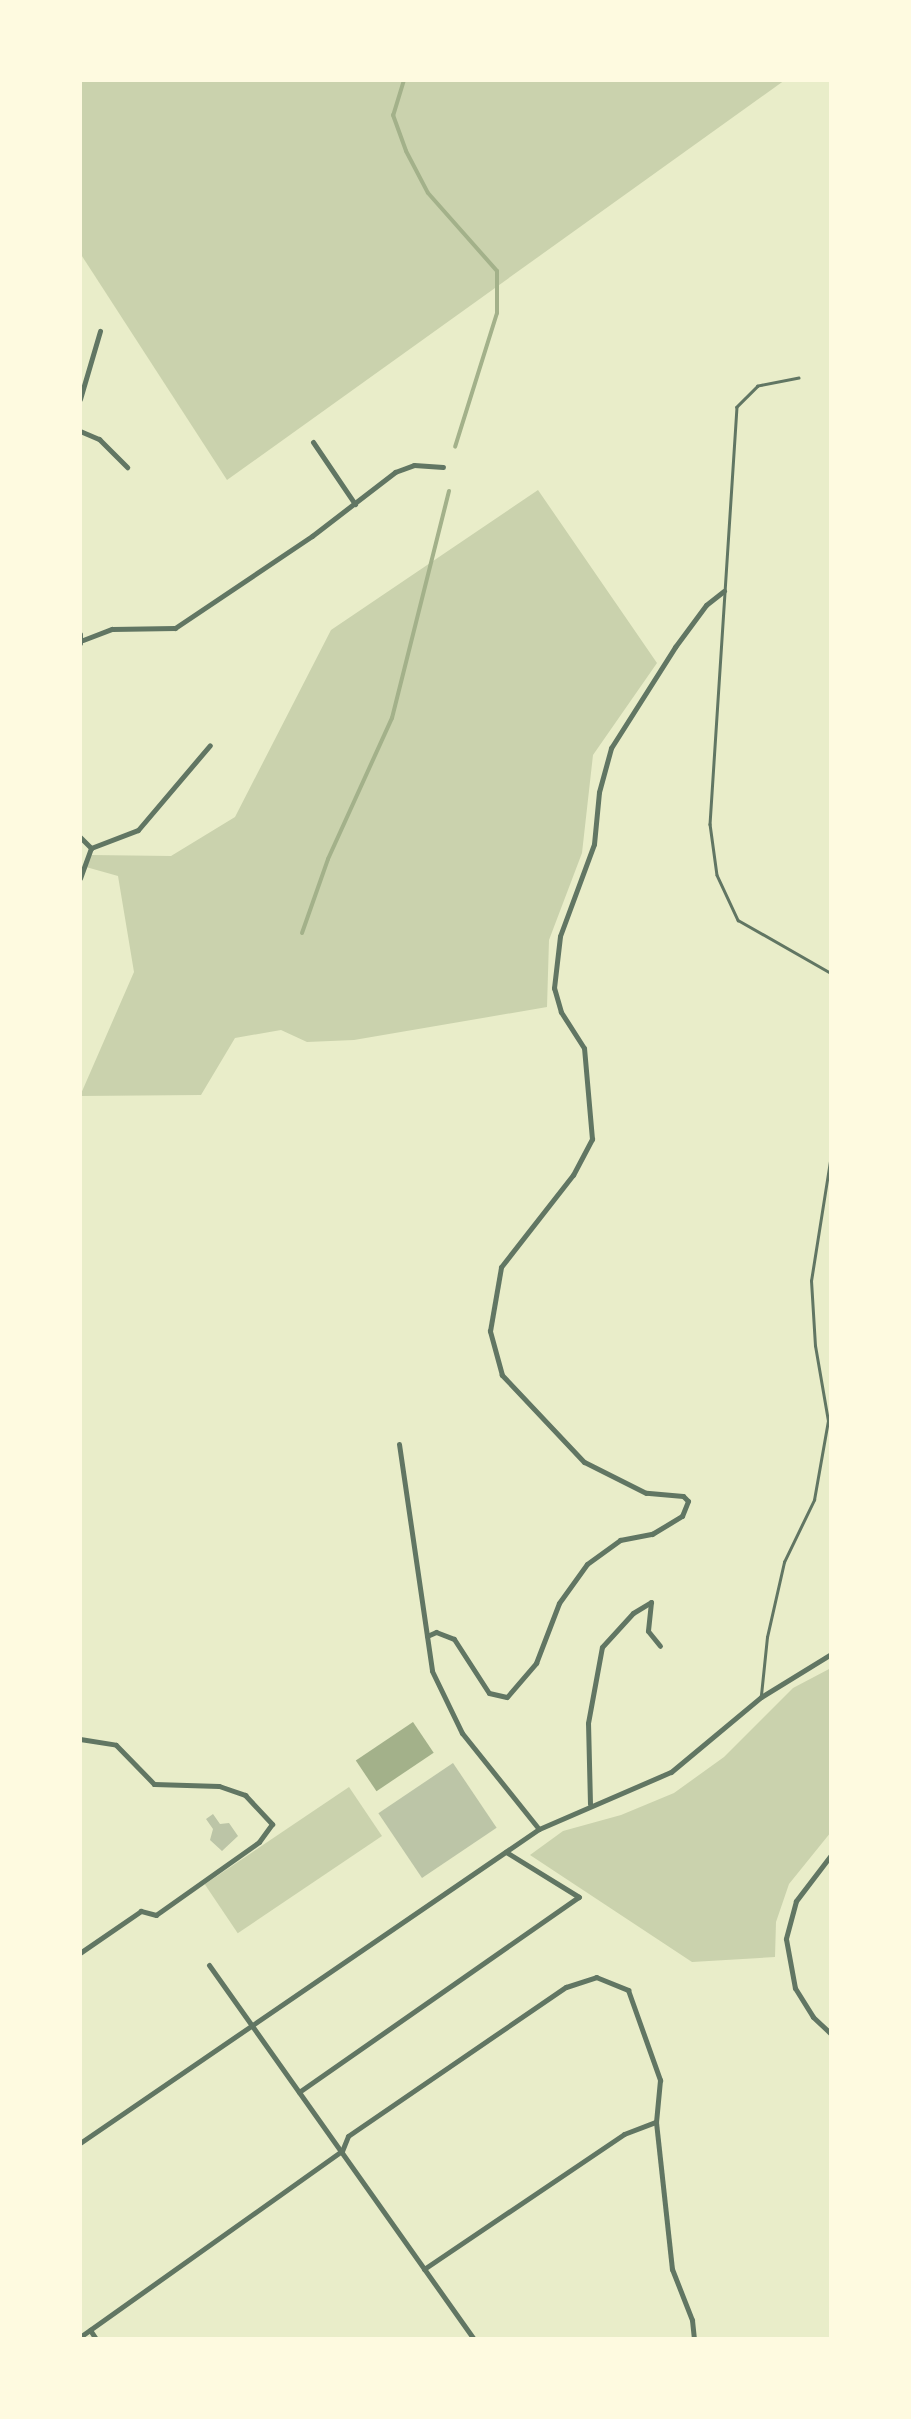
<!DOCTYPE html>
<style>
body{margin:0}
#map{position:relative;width:911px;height:2419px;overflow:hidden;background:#e9edc9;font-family:Overpass,sans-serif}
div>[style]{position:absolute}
.green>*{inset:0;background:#cad2ad;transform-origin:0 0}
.water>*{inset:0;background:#a3b18a;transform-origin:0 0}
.stream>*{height:4px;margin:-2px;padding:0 2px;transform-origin:2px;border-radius:2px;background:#a3b18a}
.building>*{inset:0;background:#bcc5a7;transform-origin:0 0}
.service>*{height:2.5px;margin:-1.25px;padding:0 1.25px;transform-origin:1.25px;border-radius:1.25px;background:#617663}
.minor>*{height:5px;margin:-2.5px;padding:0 2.5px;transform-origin:2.5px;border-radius:2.5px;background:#617663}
.tertiary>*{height:5px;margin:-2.5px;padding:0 2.5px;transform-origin:2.5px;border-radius:2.5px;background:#617663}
span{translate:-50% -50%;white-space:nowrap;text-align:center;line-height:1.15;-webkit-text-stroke:9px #fefae0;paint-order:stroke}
.frame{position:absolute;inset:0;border:82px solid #fefae0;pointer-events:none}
</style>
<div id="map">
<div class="green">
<div style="clip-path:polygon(80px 80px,785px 80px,227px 480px,80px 253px)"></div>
<div style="clip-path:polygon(538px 490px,657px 663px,593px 755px,582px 853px,549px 940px,547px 1007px,354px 1040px,307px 1042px,281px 1030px,235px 1038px,201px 1095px,80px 1096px,134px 972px,118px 876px,86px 867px,91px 855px,171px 856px,235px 817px,331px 630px)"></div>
<div style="clip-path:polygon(831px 1668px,831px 1832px,789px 1884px,776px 1922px,775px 1957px,692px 1962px,530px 1855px,563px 1831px,621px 1815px,674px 1793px,724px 1757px,793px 1688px)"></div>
<div style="left:349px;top:1787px;width:59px;height:174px;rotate:56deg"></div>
</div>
<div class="water">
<div style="left:413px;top:1722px;width:37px;height:69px;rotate:56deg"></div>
</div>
<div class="stream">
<div style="left:404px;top:80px;width:37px;rotate:107deg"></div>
<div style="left:393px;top:115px;width:38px;rotate:70deg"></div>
<div style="left:406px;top:151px;width:47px;rotate:62.4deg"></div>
<div style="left:428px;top:193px;width:104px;rotate:48.5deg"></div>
<div style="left:497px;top:271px;width:42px;rotate:90deg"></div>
<div style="left:497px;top:313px;width:140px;rotate:107.4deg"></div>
<div style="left:302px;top:933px;width:78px;rotate:-70.6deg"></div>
<div style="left:328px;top:859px;width:155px;rotate:-65.6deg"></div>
<div style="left:392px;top:718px;width:234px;rotate:-75.9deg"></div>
</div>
<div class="building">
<div style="left:453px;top:1763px;width:78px;height:90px;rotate:56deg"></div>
<div style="clip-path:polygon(213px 1814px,220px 1824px,229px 1823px,238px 1836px,222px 1851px,210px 1840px,213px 1829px,206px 1819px)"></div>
</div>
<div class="service">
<div style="left:799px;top:378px;width:42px;rotate:169deg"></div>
<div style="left:758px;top:386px;width:30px;rotate:135deg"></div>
<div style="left:737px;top:407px;width:418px;rotate:93.7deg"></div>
<div style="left:710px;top:824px;width:51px;rotate:82.2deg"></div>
<div style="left:717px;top:875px;width:50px;rotate:65deg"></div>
<div style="left:738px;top:920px;width:107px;rotate:29.7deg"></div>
<div style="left:761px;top:1695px;width:58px;rotate:-84.1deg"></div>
<div style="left:767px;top:1637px;width:77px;rotate:-77.2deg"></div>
<div style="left:784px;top:1562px;width:69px;rotate:-64.2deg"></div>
<div style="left:814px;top:1500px;width:80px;rotate:-80deg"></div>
<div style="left:828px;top:1421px;width:76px;rotate:-99.8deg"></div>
<div style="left:815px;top:1346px;width:65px;rotate:-93.5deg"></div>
<div style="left:811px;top:1281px;width:128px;rotate:-81deg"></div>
</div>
<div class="minor">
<div style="left:80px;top:399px;width:71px;rotate:-73.6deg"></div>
<div style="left:80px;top:431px;width:21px;rotate:23deg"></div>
<div style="left:99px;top:439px;width:40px;rotate:45deg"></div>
<div style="left:313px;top:442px;width:75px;rotate:55.9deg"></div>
<div style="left:83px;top:640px;width:31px;rotate:-21deg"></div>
<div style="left:112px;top:629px;width:63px;rotate:-0.9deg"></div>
<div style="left:175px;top:628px;width:165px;rotate:-33.9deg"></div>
<div style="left:312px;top:536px;width:105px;rotate:-37.6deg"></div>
<div style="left:395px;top:472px;width:20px;rotate:-20deg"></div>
<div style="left:414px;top:465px;width:29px;rotate:4deg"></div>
<div style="left:80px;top:837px;width:16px;rotate:45deg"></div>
<div style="left:91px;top:848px;width:32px;rotate:110deg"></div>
<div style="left:91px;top:848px;width:50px;rotate:-21deg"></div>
<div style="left:138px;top:830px;width:111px;rotate:-49.7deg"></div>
<div style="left:399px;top:1444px;width:229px;rotate:81.7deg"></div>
<div style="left:432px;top:1671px;width:69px;rotate:64.2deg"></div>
<div style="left:462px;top:1733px;width:123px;rotate:51.3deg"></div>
<div style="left:427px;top:1636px;width:10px;rotate:-24deg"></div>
<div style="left:436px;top:1632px;width:19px;rotate:21deg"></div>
<div style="left:454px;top:1639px;width:64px;rotate:57.1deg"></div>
<div style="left:489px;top:1693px;width:18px;rotate:13deg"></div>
<div style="left:507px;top:1697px;width:45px;rotate:-49.5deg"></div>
<div style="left:536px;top:1663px;width:64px;rotate:-69deg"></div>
<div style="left:559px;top:1603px;width:48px;rotate:-54.3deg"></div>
<div style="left:587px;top:1564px;width:41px;rotate:-36deg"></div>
<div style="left:620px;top:1540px;width:33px;rotate:-11deg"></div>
<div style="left:652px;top:1534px;width:35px;rotate:-31deg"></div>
<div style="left:682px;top:1516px;width:16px;rotate:-68deg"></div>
<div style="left:688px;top:1501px;width:7px;rotate:-135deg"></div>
<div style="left:683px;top:1496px;width:37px;rotate:-175deg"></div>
<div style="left:646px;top:1493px;width:69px;rotate:-153.4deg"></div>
<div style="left:584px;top:1462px;width:120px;rotate:-133.3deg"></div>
<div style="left:502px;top:1375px;width:46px;rotate:-105.3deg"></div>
<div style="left:490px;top:1331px;width:65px;rotate:-80.2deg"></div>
<div style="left:501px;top:1267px;width:117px;rotate:-52deg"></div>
<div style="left:573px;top:1175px;width:41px;rotate:-62.2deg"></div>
<div style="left:592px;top:1139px;width:91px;rotate:-95deg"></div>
<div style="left:584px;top:1048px;width:43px;rotate:-122.6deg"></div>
<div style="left:561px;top:1012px;width:25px;rotate:-106deg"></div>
<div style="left:554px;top:988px;width:52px;rotate:-83.4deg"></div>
<div style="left:560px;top:936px;width:98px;rotate:-69.7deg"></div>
<div style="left:594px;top:844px;width:52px;rotate:-84.5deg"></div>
<div style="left:599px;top:792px;width:46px;rotate:-74.7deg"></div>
<div style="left:611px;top:748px;width:120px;rotate:-57.6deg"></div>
<div style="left:675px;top:647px;width:52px;rotate:-53.6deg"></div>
<div style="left:706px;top:605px;width:23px;rotate:-38deg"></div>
<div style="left:80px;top:1739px;width:36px;rotate:9deg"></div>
<div style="left:116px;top:1745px;width:54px;rotate:45.7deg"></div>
<div style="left:154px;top:1784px;width:65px;rotate:1.8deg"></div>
<div style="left:219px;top:1786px;width:28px;rotate:19deg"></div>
<div style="left:245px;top:1795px;width:40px;rotate:47deg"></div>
<div style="left:272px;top:1824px;width:22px;rotate:126deg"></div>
<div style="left:259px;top:1842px;width:126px;rotate:144.7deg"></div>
<div style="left:156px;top:1915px;width:16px;rotate:-165deg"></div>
<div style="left:141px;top:1911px;width:74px;rotate:145.5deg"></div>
<div style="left:590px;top:1804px;width:81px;rotate:-91.4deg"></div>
<div style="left:588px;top:1723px;width:77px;rotate:-79.6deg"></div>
<div style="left:602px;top:1647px;width:46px;rotate:-47.6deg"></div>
<div style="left:633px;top:1613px;width:21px;rotate:-31deg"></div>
<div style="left:651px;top:1602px;width:29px;rotate:96deg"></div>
<div style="left:648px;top:1631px;width:19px;rotate:51deg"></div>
<div style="left:831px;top:1855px;width:58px;rotate:127.3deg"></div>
<div style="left:796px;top:1901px;width:39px;rotate:105deg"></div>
<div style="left:786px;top:1939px;width:50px;rotate:79.6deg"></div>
<div style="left:795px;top:1988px;width:34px;rotate:58deg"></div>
<div style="left:813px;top:2017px;width:25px;rotate:43deg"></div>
<div style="left:209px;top:1965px;width:458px;rotate:54.7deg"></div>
<div style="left:299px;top:2092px;width:341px;rotate:-34.9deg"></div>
<div style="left:579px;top:1897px;width:86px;rotate:-148.3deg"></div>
<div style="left:80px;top:2143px;width:556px;rotate:-34.38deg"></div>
<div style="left:539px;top:1829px;width:144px;rotate:-23.4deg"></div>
<div style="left:671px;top:1772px;width:117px;rotate:-39.8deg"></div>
<div style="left:761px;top:1697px;width:82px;rotate:-31.6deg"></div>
<div style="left:424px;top:2269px;width:241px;rotate:-34deg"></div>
<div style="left:624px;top:2134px;width:34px;rotate:-21deg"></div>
<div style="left:90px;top:2330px;width:11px;rotate:56deg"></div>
<div style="left:80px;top:2337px;width:321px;rotate:-35.4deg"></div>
<div style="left:342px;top:2151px;width:16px;rotate:-68deg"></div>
<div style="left:348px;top:2136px;width:264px;rotate:-34.4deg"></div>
<div style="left:566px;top:1987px;width:32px;rotate:-18deg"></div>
<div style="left:596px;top:1977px;width:35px;rotate:22deg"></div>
<div style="left:628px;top:1990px;width:96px;rotate:70.4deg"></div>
<div style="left:660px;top:2080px;width:42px;rotate:95.4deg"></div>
<div style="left:656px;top:2122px;width:148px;rotate:83.8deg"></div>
<div style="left:672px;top:2269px;width:55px;rotate:68.6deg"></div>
<div style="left:692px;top:2320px;width:19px;rotate:84deg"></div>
</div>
<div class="tertiary">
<div style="left:80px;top:634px;width:9px;rotate:90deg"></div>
</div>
<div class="frame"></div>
</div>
